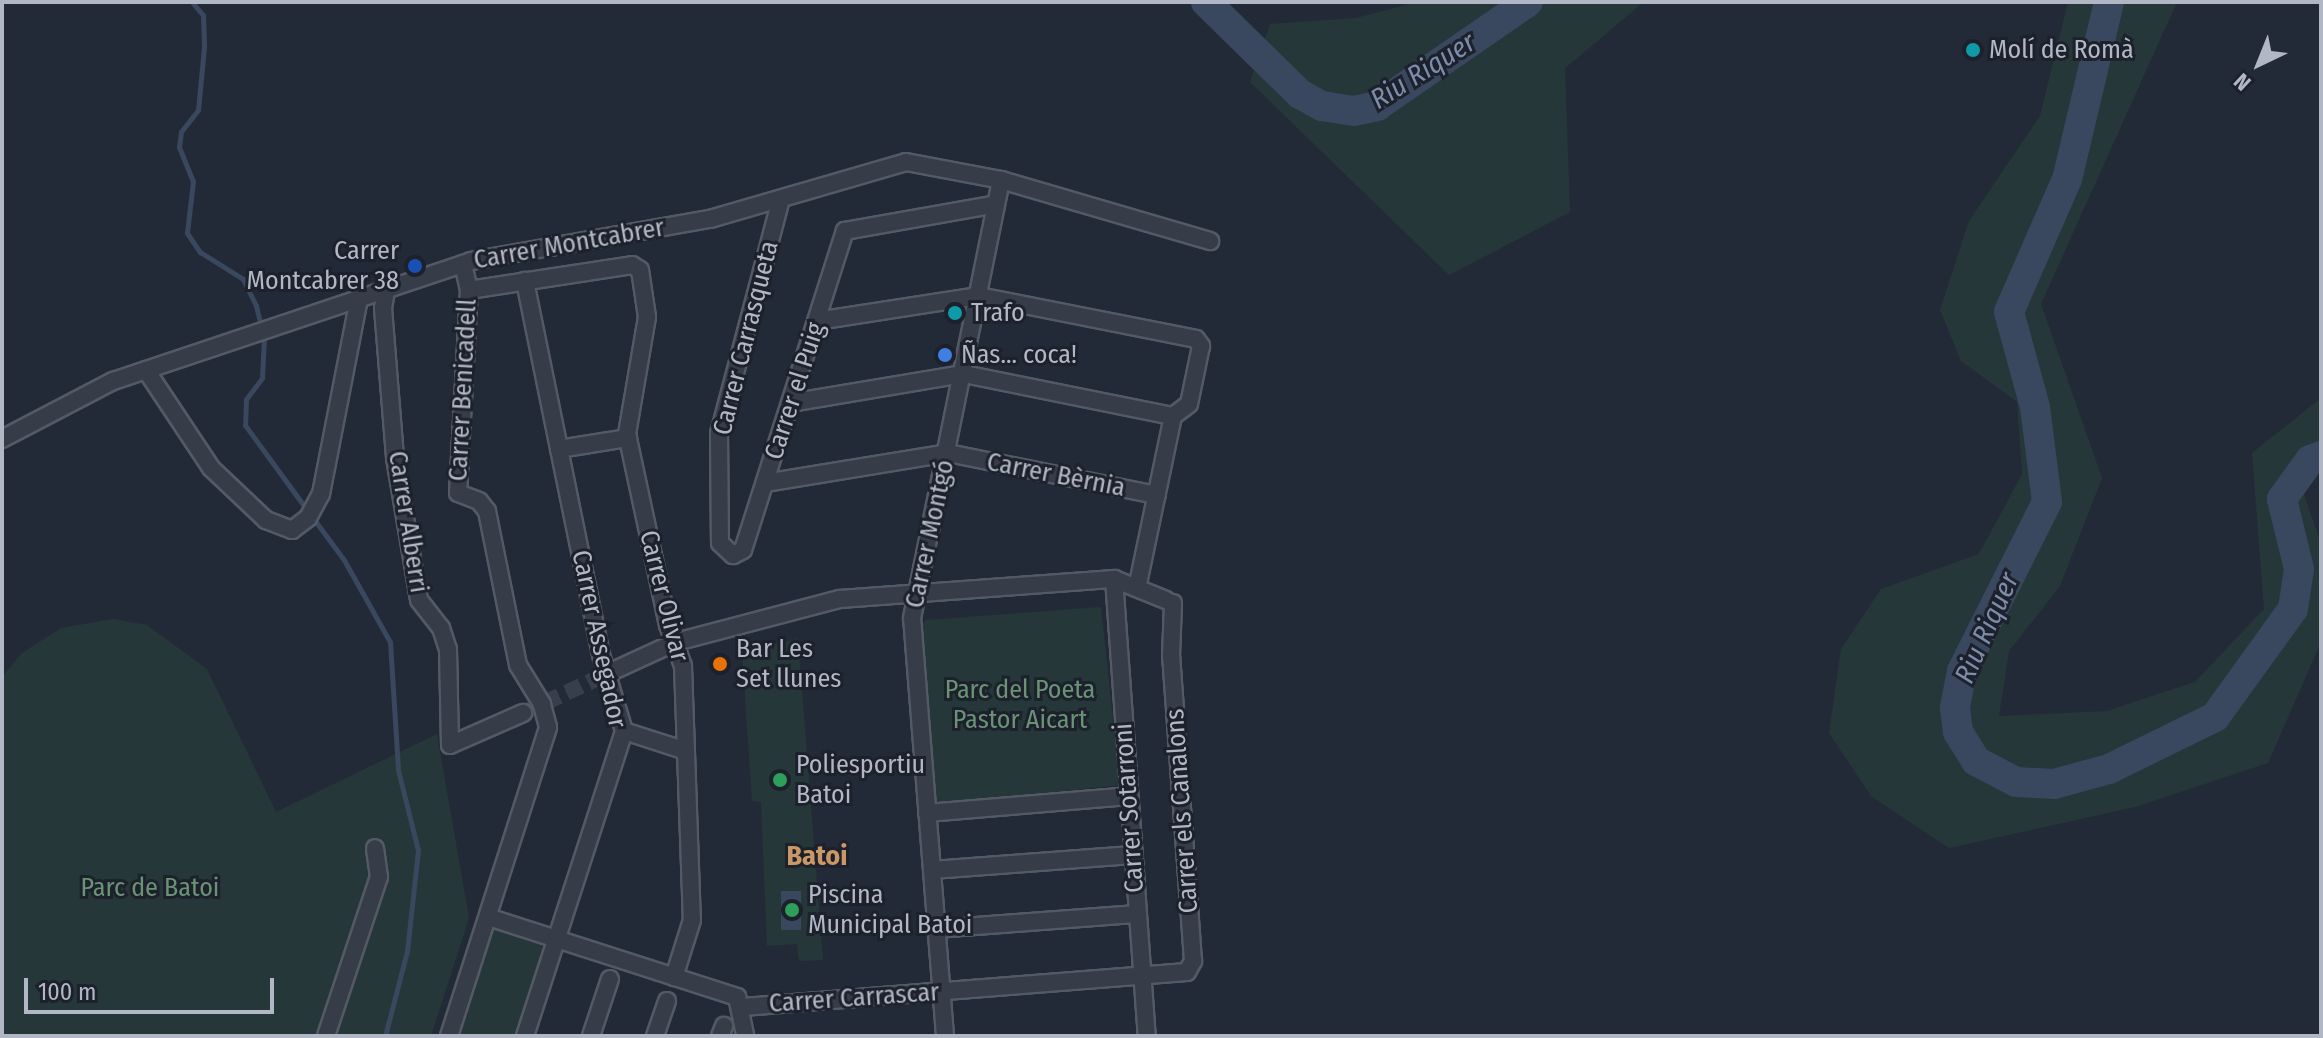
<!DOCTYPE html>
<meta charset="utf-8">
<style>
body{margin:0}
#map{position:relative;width:2323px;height:1038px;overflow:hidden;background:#232a37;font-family:"Fira Sans Condensed",sans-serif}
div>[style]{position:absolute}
.green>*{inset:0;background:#263739}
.water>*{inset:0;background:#39475f;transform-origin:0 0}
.stream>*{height:5px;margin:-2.5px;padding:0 2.5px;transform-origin:2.5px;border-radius:2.5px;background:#39475f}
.river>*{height:30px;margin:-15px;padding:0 15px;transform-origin:15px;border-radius:15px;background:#39475f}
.minor-tunnel>*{height:16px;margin-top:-8px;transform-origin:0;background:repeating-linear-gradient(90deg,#383f4c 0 16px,transparent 0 24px)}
.roads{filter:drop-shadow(2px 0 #545a65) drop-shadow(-2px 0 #545a65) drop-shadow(0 2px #545a65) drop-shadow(0 -2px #545a65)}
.minor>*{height:16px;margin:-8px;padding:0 8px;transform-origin:8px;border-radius:8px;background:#363c48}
.dots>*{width:22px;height:22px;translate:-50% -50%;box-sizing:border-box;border:4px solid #1c212c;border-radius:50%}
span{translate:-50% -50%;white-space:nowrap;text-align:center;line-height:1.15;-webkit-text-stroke:6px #1c212c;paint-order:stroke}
.poi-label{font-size:26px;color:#b1b7c4}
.left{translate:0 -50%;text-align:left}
.right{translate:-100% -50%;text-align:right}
.street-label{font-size:26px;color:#b1b7c4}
.park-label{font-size:26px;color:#6a9376}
.water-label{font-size:28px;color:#7c8caa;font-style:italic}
.neighbourhood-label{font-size:28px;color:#ca9866;font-weight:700}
.frame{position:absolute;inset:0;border:4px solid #b1b7c4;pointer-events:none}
.north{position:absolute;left:2219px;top:24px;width:80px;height:80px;-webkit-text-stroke:6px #1c212c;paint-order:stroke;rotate:223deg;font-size:22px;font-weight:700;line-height:32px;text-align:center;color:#b1b7c4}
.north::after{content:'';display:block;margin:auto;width:28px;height:36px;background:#b1b7c4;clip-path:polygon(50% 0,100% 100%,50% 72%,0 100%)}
.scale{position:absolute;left:24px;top:978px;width:250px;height:36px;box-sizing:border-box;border:4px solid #b1b7c4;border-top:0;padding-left:10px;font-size:24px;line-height:28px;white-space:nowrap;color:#b1b7c4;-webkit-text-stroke:6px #1c212c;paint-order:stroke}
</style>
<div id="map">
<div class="green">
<div style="clip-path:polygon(1417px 2px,1644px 2px,1565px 68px,1570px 212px,1449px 275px,1250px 82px,1270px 24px,1356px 18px)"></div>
<div style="clip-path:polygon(2068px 2px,2177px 2px,2041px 304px,2102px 478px,2060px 586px,2009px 651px,1999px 716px,2107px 711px,2195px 682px,2264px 609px,2252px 453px,2321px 398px,2321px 468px,2302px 489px,2321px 543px,2321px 642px,2268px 763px,2135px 807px,1949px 848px,1871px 796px,1829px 733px,1841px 649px,1881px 589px,1979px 554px,2022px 474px,2017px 402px,1961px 361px,1940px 310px,1969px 221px,2040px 116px)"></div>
<div style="clip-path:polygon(1101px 607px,1120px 785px,939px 804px,934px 795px,921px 626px,926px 620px)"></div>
<div style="clip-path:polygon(113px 619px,147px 625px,207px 669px,276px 812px,437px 734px,469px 918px,431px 1036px,2px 1036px,2px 677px,22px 653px,61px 628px)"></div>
<div style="clip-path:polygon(798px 639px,823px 960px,799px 961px,797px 944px,767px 946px,761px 802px,752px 801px,742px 652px)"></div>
<div style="clip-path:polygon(492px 927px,540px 943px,544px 950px,517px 1036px,456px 1036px)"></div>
</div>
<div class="water">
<div style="left:781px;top:891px;width:20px;height:39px"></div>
</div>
<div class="stream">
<div style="left:192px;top:2px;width:17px;rotate:50deg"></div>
<div style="left:203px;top:15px;width:32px;rotate:88deg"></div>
<div style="left:204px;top:47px;width:63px;rotate:95.4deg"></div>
<div style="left:198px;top:110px;width:28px;rotate:128deg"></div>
<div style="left:181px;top:132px;width:15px;rotate:98deg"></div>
<div style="left:179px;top:147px;width:37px;rotate:68deg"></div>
<div style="left:193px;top:181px;width:52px;rotate:96.6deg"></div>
<div style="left:187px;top:233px;width:23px;rotate:56deg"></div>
<div style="left:200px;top:252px;width:51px;rotate:32.1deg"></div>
<div style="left:243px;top:279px;width:30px;rotate:64deg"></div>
<div style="left:256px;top:306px;width:33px;rotate:76deg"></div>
<div style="left:264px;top:338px;width:40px;rotate:92.9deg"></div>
<div style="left:262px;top:378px;width:26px;rotate:127deg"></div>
<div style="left:246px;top:399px;width:26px;rotate:92deg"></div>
<div style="left:245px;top:425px;width:105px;rotate:53.9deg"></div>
<div style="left:313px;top:518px;width:52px;rotate:53.6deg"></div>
<div style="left:344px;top:560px;width:94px;rotate:60.7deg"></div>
<div style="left:390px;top:642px;width:128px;rotate:86.4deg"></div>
<div style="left:398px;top:770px;width:82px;rotate:76deg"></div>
<div style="left:418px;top:850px;width:102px;rotate:96.2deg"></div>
<div style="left:407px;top:951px;width:88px;rotate:104.5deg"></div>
</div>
<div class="river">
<div style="left:1206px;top:2px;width:132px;rotate:44.4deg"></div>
<div style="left:1300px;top:94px;width:25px;rotate:29deg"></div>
<div style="left:1322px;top:106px;width:32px;rotate:9deg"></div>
<div style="left:1354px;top:111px;width:24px;rotate:-12deg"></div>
<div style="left:1377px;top:106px;width:183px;rotate:-34.6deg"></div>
<div style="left:2109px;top:2px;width:182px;rotate:103.3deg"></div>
<div style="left:2067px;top:179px;width:145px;rotate:113.6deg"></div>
<div style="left:2009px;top:312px;width:98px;rotate:74.7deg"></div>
<div style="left:2035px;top:407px;width:96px;rotate:82.8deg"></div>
<div style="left:2047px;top:502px;width:189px;rotate:116.7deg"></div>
<div style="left:1962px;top:671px;width:38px;rotate:101deg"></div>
<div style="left:1955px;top:708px;width:24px;rotate:83deg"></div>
<div style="left:1958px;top:732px;width:34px;rotate:58deg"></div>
<div style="left:1976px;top:761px;width:45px;rotate:27.7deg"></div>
<div style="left:2016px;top:782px;width:38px;rotate:3deg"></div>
<div style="left:2054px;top:784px;width:57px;rotate:-15.3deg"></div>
<div style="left:2109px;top:769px;width:118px;rotate:-26.1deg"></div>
<div style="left:2215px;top:717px;width:133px;rotate:-54.2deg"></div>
<div style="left:2293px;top:609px;width:40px;rotate:-81.5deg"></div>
<div style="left:2299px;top:569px;width:72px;rotate:-103.7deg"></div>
<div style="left:2282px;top:499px;width:48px;rotate:-54.3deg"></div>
<div style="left:2310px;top:460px;width:12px;rotate:-20deg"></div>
</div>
<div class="minor-tunnel">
<div style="left:523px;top:713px;width:102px;rotate:-25.1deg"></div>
</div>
<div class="roads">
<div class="minor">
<div style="left:781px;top:199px;width:242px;rotate:104.8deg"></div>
<div style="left:719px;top:433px;width:110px;rotate:89.5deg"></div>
<div style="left:720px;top:543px;width:18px;rotate:43deg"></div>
<div style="left:733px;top:555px;width:11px;rotate:-27deg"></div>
<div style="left:743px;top:550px;width:335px;rotate:-72.3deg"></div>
<div style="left:845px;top:231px;width:153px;rotate:-10.1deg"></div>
<div style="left:469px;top:290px;width:165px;rotate:-8.7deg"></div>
<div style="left:632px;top:265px;width:9px;rotate:32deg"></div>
<div style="left:640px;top:270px;width:48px;rotate:81.5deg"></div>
<div style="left:647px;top:317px;width:119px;rotate:99.7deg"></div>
<div style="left:627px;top:434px;width:195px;rotate:77.9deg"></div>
<div style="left:668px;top:625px;width:44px;rotate:69.9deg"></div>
<div style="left:683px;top:666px;width:254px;rotate:88deg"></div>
<div style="left:692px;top:920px;width:60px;rotate:107.5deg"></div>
<div style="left:386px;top:291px;width:17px;rotate:100deg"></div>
<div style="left:383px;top:308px;width:150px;rotate:85.4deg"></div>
<div style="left:395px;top:458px;width:144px;rotate:80.4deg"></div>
<div style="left:419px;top:600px;width:36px;rotate:52deg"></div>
<div style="left:441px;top:628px;width:22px;rotate:72deg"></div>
<div style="left:448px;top:649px;width:96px;rotate:88.8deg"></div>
<div style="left:450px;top:745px;width:80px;rotate:-23.7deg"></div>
<div style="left:817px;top:321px;width:164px;rotate:-8.8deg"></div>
<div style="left:979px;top:296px;width:221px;rotate:11.2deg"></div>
<div style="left:1196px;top:339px;width:9px;rotate:54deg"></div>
<div style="left:1201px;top:346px;width:59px;rotate:101.7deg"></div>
<div style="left:1189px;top:404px;width:20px;rotate:143deg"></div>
<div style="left:1173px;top:416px;width:176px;rotate:101.8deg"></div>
<div style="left:146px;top:370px;width:118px;rotate:56.4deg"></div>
<div style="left:211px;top:468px;width:76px;rotate:43.4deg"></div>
<div style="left:266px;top:520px;width:28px;rotate:21deg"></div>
<div style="left:292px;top:530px;width:20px;rotate:-37deg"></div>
<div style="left:308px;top:518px;width:27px;rotate:-62deg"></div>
<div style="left:321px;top:494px;width:199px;rotate:-79deg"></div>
<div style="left:790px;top:403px;width:176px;rotate:-9.5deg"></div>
<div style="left:964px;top:374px;width:213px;rotate:11.4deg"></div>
<div style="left:2px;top:439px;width:125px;rotate:-27.6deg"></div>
<div style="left:113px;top:381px;width:378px;rotate:-18.5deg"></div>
<div style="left:471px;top:261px;width:243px;rotate:-10deg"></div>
<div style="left:710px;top:219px;width:204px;rotate:-16.2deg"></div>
<div style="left:906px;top:162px;width:97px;rotate:10.7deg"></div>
<div style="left:1001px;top:180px;width:218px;rotate:16.3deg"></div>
<div style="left:559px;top:449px;width:70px;rotate:-9.1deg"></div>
<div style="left:765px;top:483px;width:185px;rotate:-9.3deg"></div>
<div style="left:948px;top:453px;width:213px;rotate:11.4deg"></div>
<div style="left:1114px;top:579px;width:458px;rotate:85.9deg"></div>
<div style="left:615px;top:670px;width:67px;rotate:-24.7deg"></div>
<div style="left:676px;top:642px;width:170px;rotate:-14.7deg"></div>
<div style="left:840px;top:599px;width:275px;rotate:-4.2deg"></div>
<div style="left:1114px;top:579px;width:56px;rotate:22deg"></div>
<div style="left:624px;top:731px;width:65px;rotate:17.9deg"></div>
<div style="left:927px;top:813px;width:202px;rotate:-4.8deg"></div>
<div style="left:932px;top:870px;width:201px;rotate:-4.3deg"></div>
<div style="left:488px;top:917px;width:262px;rotate:17.8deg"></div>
<div style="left:737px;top:997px;width:40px;rotate:78deg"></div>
<div style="left:936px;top:929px;width:202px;rotate:-4.3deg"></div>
<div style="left:743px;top:1007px;width:445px;rotate:-4.5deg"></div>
<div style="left:1187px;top:972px;width:13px;rotate:-61deg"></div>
<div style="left:1193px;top:961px;width:306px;rotate:-94.1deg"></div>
<div style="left:1171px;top:656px;width:53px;rotate:-87.8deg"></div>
<div style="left:326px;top:1036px;width:168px;rotate:-71.6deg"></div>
<div style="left:379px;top:877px;width:29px;rotate:-98deg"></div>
<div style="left:449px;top:1036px;width:324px;rotate:-72.2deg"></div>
<div style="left:548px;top:727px;width:24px;rotate:-105deg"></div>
<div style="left:542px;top:704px;width:46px;rotate:-121.6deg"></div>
<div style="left:518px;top:665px;width:157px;rotate:-101.4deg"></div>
<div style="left:487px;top:511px;width:13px;rotate:-129deg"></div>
<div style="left:479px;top:501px;width:22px;rotate:-159deg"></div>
<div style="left:458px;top:493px;width:203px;rotate:-86.9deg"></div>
<div style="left:469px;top:290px;width:27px;rotate:-103deg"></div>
<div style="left:525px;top:1036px;width:321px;rotate:-72deg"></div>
<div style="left:624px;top:731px;width:79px;rotate:-106.8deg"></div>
<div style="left:601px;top:655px;width:382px;rotate:-101.5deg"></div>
<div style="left:591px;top:1036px;width:60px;rotate:-71.6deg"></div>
<div style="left:655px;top:1036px;width:37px;rotate:-71deg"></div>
<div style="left:720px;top:1036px;width:11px;rotate:-68deg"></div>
<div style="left:945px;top:1036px;width:419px;rotate:-94.5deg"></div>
<div style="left:912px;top:618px;width:447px;rotate:-78.5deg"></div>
</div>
</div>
<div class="dots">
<div style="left:1973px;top:50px;background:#0f9aa8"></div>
<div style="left:415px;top:266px;background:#1a4fb4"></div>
<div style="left:955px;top:313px;background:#0f9aa8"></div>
<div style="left:945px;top:355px;background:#3f7fe0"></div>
<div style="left:720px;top:664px;background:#e8710a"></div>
<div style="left:780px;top:780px;background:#2e9e5b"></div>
<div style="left:792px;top:910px;background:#2e9e5b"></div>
</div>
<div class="poi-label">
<span class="left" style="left:1989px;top:50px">Molí de Romà</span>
<span class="right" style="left:399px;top:266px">Carrer<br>Montcabrer 38</span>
<span class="left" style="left:971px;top:313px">Trafo</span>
<span class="left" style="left:961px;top:355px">Ñas... coca!</span>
<span class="left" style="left:736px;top:664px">Bar Les<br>Set llunes</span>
<span class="left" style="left:796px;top:780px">Poliesportiu<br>Batoi</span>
<span class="left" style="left:808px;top:910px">Piscina<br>Municipal Batoi</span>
</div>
<div class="street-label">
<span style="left:569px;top:244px;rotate:-10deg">Carrer Montcabrer</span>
<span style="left:746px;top:338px;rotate:-76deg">Carrer Carrasqueta</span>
<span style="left:463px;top:390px;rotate:-87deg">Carrer Benicadell</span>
<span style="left:795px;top:391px;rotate:-72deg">Carrer el Puig</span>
<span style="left:1056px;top:475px;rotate:11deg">Carrer Bèrnia</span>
<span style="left:408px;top:522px;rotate:81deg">Carrer Alberri</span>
<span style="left:930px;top:534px;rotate:-78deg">Carrer Montgó</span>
<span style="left:664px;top:596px;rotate:76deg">Carrer Olivar</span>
<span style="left:599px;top:639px;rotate:78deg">Carrer Assegador</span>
<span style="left:1129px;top:808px;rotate:-94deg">Carrer Sotarroni</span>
<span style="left:1182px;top:811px;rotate:-94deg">Carrer els Canalons</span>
<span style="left:854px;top:998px;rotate:-4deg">Carrer Carrascar</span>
</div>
<div class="park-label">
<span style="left:1020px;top:705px">Parc del Poeta<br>Pastor Aicart</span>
<span style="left:150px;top:888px">Parc de Batoi</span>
</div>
<div class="water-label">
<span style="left:1423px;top:71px;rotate:-32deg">Riu Riquer</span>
<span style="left:1987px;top:628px;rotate:-66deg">Riu Riquer</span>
</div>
<div class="neighbourhood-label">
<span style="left:817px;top:856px">Batoi</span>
</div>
<div class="frame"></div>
<div class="north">N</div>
<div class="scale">100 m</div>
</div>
